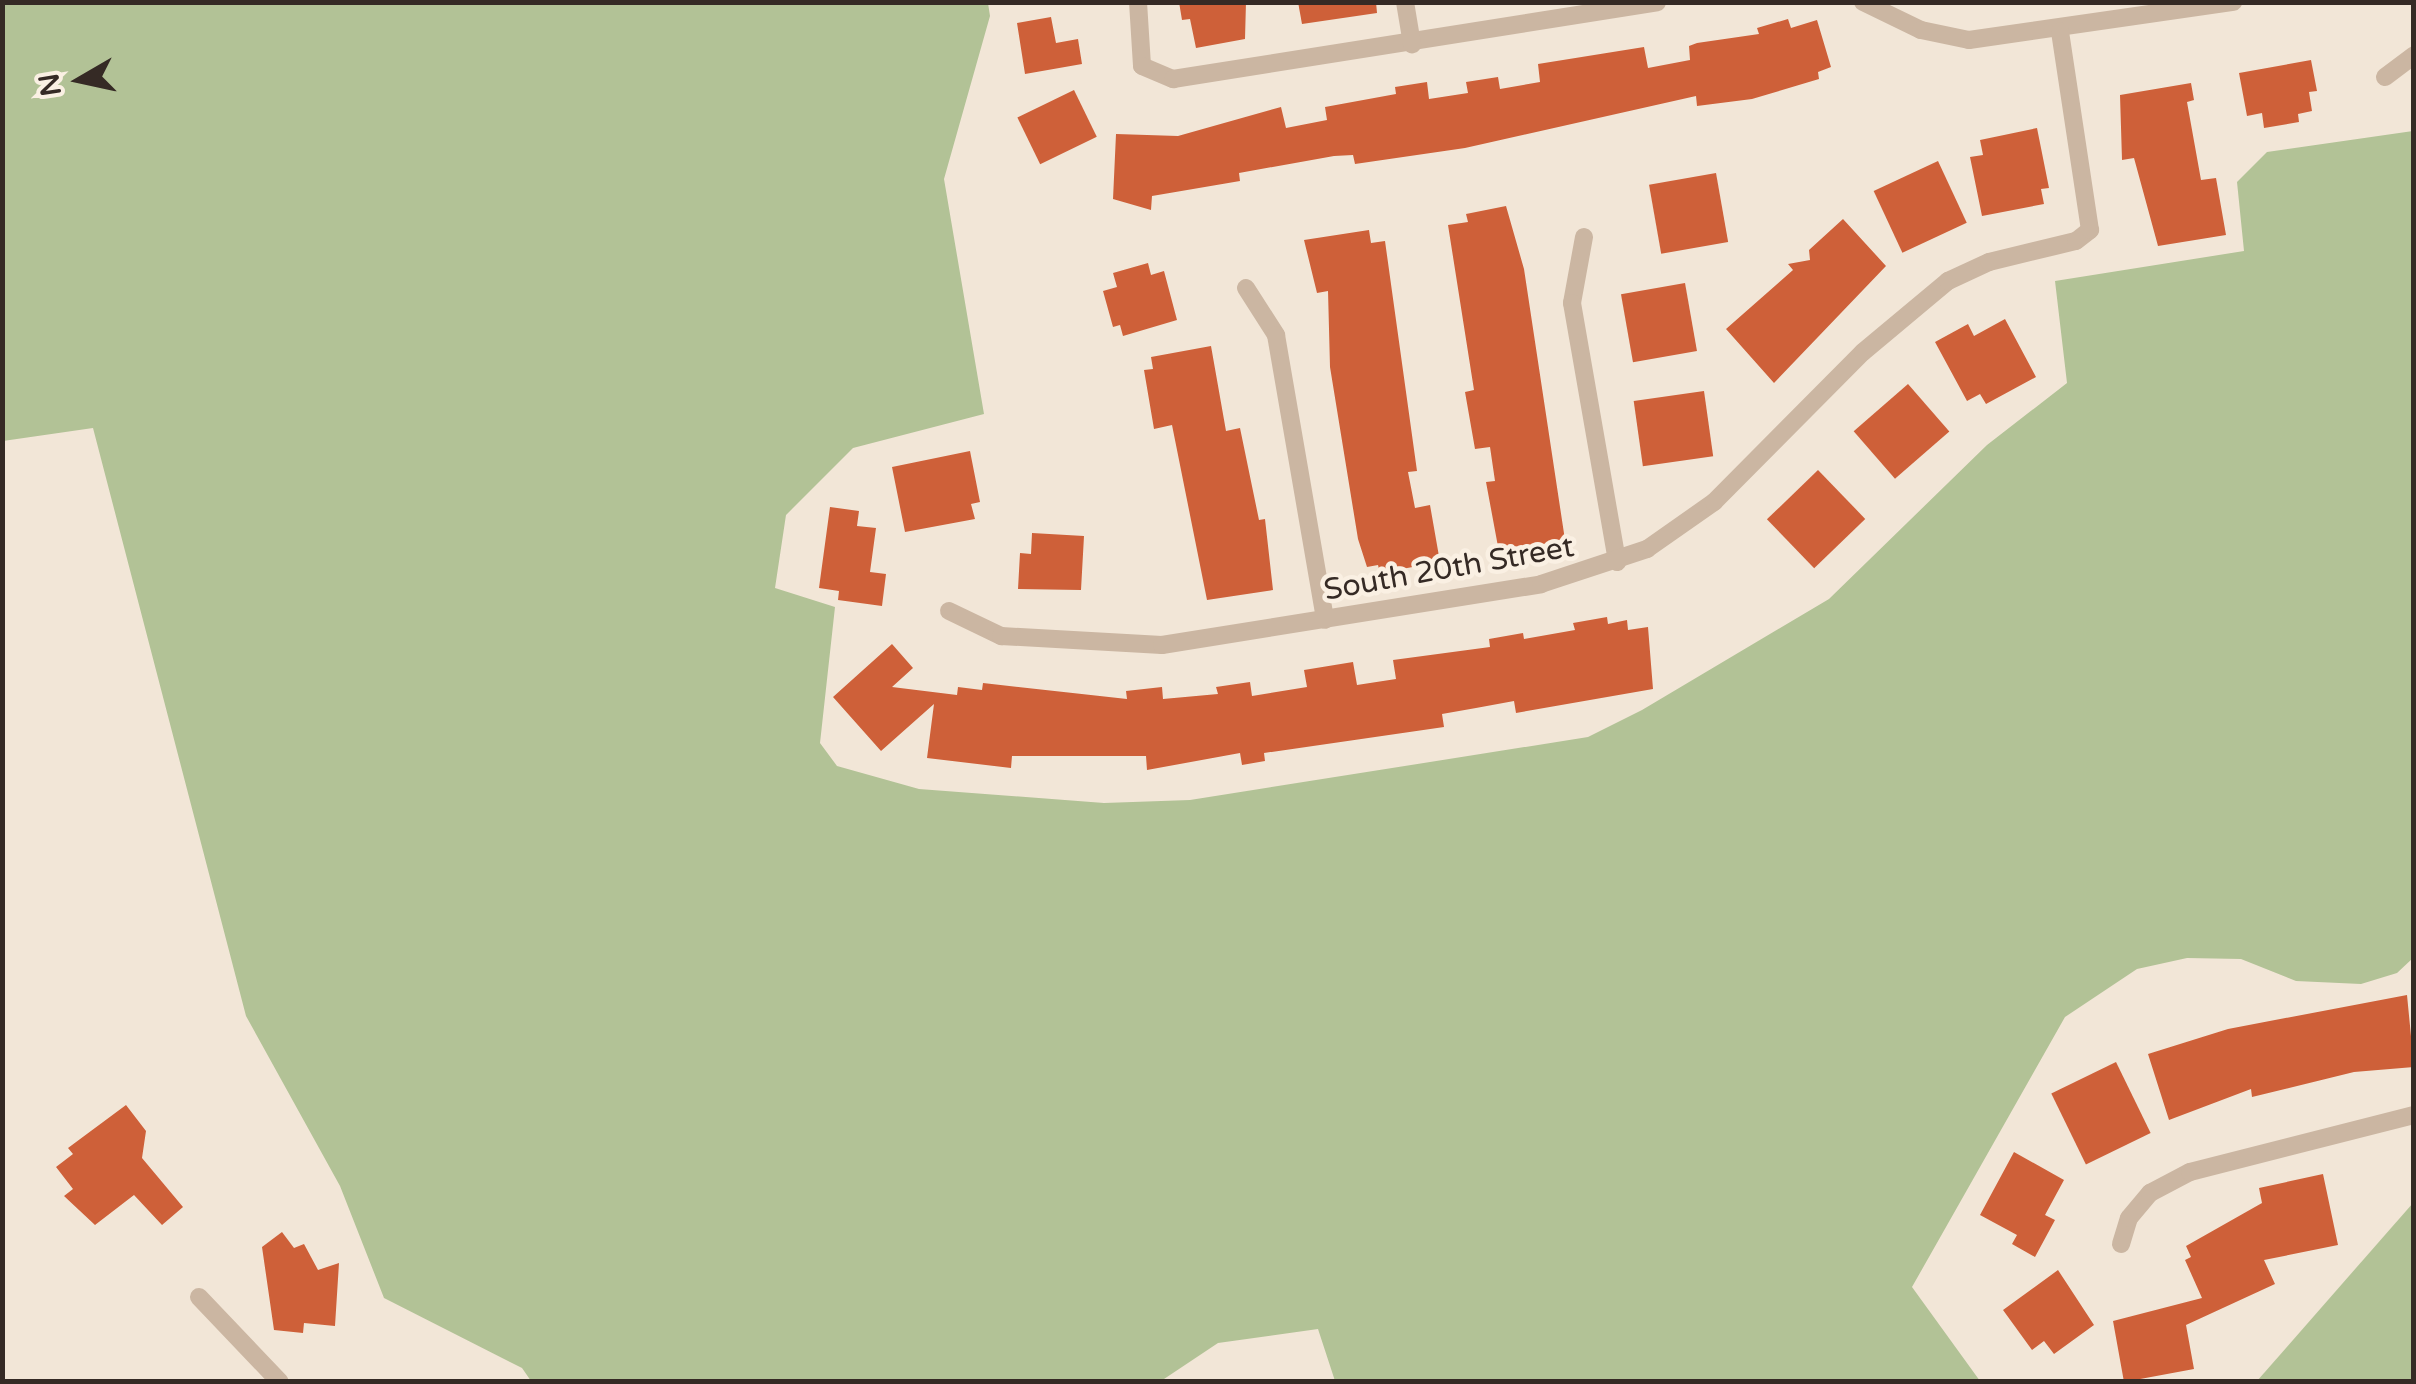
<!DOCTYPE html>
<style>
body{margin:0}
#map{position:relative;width:2416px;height:1384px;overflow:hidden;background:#f2e6d7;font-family:"Varela Round",sans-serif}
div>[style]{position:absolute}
.green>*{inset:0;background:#b2c296}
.building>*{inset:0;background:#ce6039;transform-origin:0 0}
.street>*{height:18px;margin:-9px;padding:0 9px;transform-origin:9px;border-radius:9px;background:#cbb6a2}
span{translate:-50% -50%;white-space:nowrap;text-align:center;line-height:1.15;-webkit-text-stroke:9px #faf0e3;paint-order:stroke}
.street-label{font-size:30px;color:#352a25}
.frame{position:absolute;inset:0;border:5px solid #352a25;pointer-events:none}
.north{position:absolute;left:30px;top:30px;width:100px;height:100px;-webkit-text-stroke:8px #faf0e3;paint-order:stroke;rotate:261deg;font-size:28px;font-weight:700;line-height:40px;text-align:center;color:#352a25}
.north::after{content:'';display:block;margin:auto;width:35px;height:45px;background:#352a25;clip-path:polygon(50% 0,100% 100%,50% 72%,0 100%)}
</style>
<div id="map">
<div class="green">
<div style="clip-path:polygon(3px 2px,988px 3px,990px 16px,944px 179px,984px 414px,853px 448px,786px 515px,775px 588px,835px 607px,820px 743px,837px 766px,919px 789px,1104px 803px,1190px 800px,1588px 737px,1642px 710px,1829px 599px,1987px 445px,2067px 383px,2055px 281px,2244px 251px,2237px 182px,2267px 152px,2413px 131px,2413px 958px,2397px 973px,2361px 984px,2296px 981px,2241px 959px,2187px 958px,2137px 969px,2065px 1017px,1912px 1287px,1980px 1381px,1335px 1381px,1318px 1329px,1218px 1343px,1161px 1381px,531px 1381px,522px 1368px,384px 1298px,340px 1186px,246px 1016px,93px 428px,3px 441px)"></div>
<div style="clip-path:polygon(2413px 1203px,2413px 1381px,2257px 1381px)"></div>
</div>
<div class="building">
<div style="clip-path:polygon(1179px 2px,1246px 2px,1245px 39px,1196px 48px,1190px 19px,1182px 20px)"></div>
<div style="clip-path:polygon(1298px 2px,1376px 2px,1377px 13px,1302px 24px)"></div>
<div style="clip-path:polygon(1051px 17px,1056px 43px,1078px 39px,1082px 64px,1025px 74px,1017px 23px)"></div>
<div style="clip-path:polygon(1788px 19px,1791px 28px,1817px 20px,1831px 67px,1818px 72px,1819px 79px,1752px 99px,1697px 106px,1696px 96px,1465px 148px,1355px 164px,1353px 155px,1334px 156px,1239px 173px,1240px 181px,1152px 196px,1151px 210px,1113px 199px,1116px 134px,1178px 136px,1281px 107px,1286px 128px,1327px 120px,1325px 107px,1396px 94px,1395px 87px,1427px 82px,1429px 99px,1468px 93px,1466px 82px,1498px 77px,1500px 89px,1540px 82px,1538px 64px,1644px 47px,1648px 68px,1690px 60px,1689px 46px,1697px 43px,1759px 34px,1757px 28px)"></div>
<div style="clip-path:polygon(2311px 60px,2317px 91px,2309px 92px,2312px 111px,2298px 114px,2299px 122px,2264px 128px,2262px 113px,2247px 116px,2239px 73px)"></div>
<div style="clip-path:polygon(2191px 83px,2194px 100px,2187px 102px,2201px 180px,2216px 178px,2226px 235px,2158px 246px,2134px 158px,2122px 160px,2120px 95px)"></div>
<div style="left:1074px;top:90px;width:52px;height:63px;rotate:64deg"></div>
<div style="clip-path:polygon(2037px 128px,2049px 188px,2041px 189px,2044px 204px,1982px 216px,1970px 157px,1983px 155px,1980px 140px)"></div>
<div style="left:1938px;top:161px;width:68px;height:71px;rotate:65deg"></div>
<div style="left:1716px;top:173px;width:70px;height:68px;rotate:80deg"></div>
<div style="clip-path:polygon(1506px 206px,1524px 269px,1565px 540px,1499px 552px,1486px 482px,1495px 481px,1490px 447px,1475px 449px,1465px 392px,1474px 390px,1448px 225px,1468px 222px,1466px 214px)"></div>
<div style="clip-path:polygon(1843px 219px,1886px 266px,1774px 383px,1726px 329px,1793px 270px,1788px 264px,1810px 260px,1809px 250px)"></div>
<div style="clip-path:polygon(1369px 230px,1371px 243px,1385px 241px,1417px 471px,1408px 472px,1415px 508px,1430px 505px,1440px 562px,1380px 573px,1378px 565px,1367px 567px,1358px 539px,1330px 367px,1328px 291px,1317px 293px,1304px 240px)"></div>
<div style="clip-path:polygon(1148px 263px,1151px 275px,1164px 271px,1177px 320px,1123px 336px,1120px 325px,1113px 327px,1103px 291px,1117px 287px,1113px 273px)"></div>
<div style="left:1685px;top:283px;width:69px;height:65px;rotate:80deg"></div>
<div style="clip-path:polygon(2005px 319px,2036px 377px,1986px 404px,1980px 394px,1967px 401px,1935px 342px,1968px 324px,1974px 336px)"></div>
<div style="clip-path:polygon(1211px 346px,1226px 431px,1240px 428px,1259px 520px,1265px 519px,1273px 590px,1207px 600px,1172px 425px,1154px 429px,1144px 370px,1153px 369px,1151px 357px)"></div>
<div style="left:1908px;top:384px;width:63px;height:72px;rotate:49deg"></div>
<div style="left:1704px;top:391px;width:66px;height:71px;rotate:82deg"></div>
<div style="clip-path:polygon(970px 451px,980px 502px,971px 504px,975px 519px,905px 532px,892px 467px)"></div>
<div style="left:1818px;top:470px;width:68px;height:71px;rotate:46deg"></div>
<div style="clip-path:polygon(830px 507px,859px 511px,857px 526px,876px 528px,870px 572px,886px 574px,882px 606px,838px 600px,839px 591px,819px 588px)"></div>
<div style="clip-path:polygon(1032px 533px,1084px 536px,1081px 590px,1018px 589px,1020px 553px,1031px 554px)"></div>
<div style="clip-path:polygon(1607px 617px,1608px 624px,1627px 620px,1628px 630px,1648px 627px,1653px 689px,1516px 713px,1514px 701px,1476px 708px,1442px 714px,1444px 727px,1264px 753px,1265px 761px,1242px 765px,1240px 753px,1147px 770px,1146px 756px,1012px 756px,1011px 768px,927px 758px,934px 704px,881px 751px,833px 697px,892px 644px,913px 668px,892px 687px,957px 695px,958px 687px,982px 690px,983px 683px,1127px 699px,1126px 691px,1162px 687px,1163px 699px,1218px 694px,1216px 687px,1250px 682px,1252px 696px,1307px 687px,1304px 670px,1353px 662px,1357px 685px,1396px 679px,1393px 660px,1490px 647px,1489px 639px,1523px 633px,1524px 639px,1575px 630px,1573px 623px)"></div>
<div style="clip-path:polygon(2407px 995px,2414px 1067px,2354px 1072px,2252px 1097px,2251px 1089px,2169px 1120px,2148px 1054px,2228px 1029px)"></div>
<div style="left:2116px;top:1062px;width:79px;height:72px;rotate:64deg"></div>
<div style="clip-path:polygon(126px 1105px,146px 1131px,142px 1158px,183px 1207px,162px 1225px,134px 1195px,95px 1225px,64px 1196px,73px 1189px,56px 1167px,73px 1154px,68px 1148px)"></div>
<div style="clip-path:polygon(2014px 1152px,2064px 1180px,2045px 1215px,2055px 1220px,2035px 1257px,2012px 1244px,2017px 1235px,1980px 1215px)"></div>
<div style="clip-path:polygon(2323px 1174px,2338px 1245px,2264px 1260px,2275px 1284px,2186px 1325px,2194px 1369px,2124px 1382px,2113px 1321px,2202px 1298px,2185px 1260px,2191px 1257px,2186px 1246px,2262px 1203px,2259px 1188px)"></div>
<div style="clip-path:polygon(282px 1232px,294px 1248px,304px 1244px,318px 1270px,339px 1263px,335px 1326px,304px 1323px,303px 1333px,274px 1330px,262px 1247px)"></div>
<div style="clip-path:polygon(2058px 1270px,2094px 1325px,2054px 1354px,2044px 1341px,2032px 1350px,2003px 1310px)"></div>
</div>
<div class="street">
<div style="left:1138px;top:2px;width:64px;rotate:86.4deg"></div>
<div style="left:1142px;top:66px;width:34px;rotate:23deg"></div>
<div style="left:1173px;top:79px;width:490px;rotate:-9deg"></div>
<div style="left:1405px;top:2px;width:43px;rotate:80.5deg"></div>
<div style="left:1863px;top:2px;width:64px;rotate:25.8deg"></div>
<div style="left:1921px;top:30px;width:49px;rotate:11.8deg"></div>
<div style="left:1969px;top:40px;width:267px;rotate:-8.2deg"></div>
<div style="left:2385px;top:77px;width:36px;rotate:-37deg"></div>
<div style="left:1584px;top:237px;width:67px;rotate:100.3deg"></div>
<div style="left:1572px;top:303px;width:263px;rotate:80.1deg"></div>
<div style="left:1246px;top:288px;width:56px;rotate:57.4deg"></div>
<div style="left:1276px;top:335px;width:289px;rotate:80.2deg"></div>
<div style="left:949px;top:611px;width:58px;rotate:25.7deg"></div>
<div style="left:1001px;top:636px;width:161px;rotate:3.2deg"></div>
<div style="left:1162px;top:645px;width:384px;rotate:-9.1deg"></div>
<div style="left:1541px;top:584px;width:112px;rotate:-18.3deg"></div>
<div style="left:1647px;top:549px;width:82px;rotate:-35deg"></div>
<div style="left:1714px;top:502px;width:211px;rotate:-45.2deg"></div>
<div style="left:1863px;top:352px;width:111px;rotate:-39.9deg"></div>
<div style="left:1948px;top:281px;width:45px;rotate:-24.9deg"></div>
<div style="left:1989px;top:262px;width:89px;rotate:-13.6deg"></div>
<div style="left:2076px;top:241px;width:18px;rotate:-38deg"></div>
<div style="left:2090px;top:230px;width:201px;rotate:-98.6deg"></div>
<div style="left:2121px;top:1244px;width:27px;rotate:-73deg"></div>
<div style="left:2129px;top:1218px;width:33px;rotate:-50deg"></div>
<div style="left:2150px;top:1193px;width:45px;rotate:-27.7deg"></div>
<div style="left:2190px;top:1172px;width:231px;rotate:-14.3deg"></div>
<div style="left:199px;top:1297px;width:117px;rotate:46.4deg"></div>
</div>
<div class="street-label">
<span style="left:1449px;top:569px;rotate:-10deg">South 20th Street</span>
</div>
<div class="frame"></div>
<div class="north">N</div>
</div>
